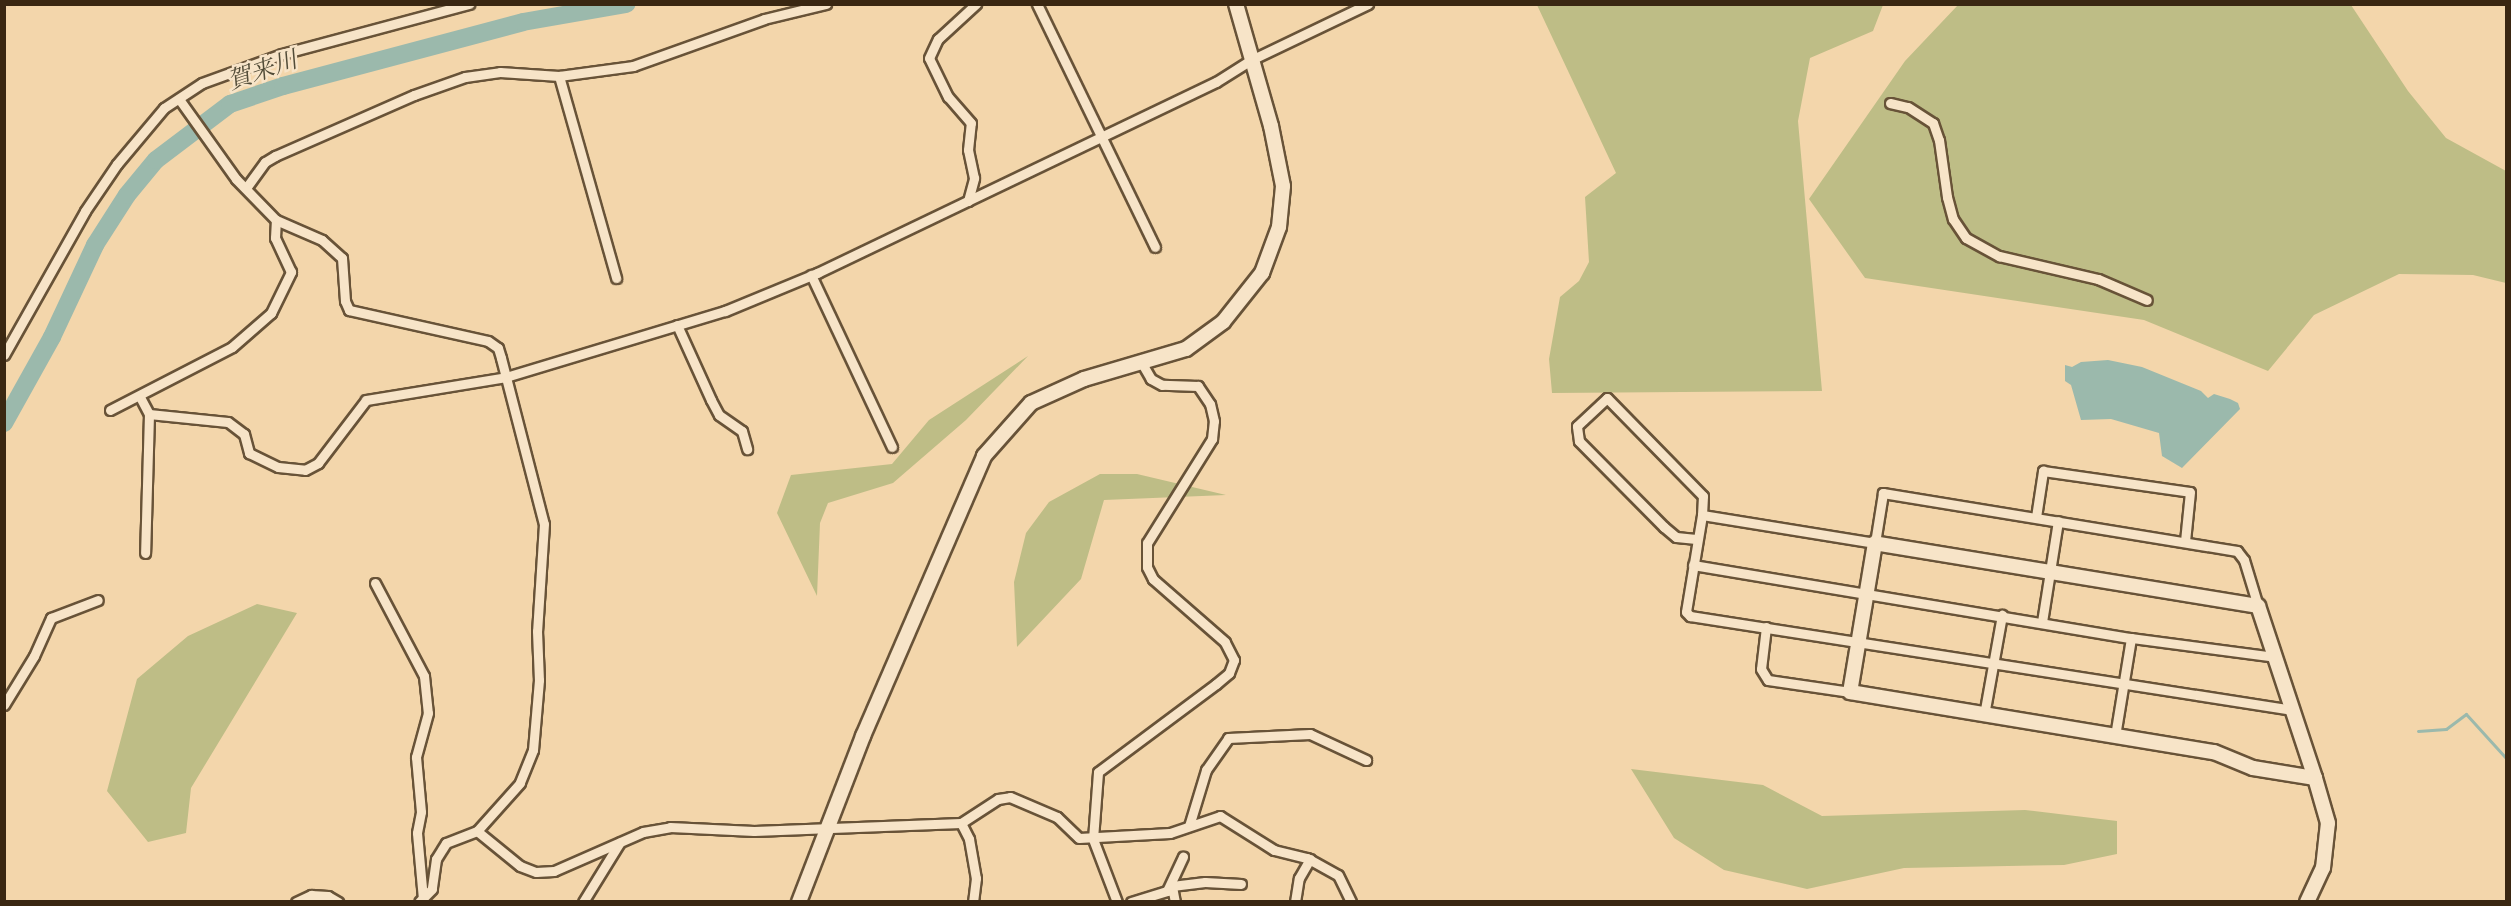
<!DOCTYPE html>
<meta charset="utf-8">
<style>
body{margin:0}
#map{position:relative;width:2511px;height:906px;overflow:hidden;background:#f3d6ab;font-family:"EB Garamond","Noto Serif JP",serif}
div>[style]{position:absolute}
.green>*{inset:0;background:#bebd86}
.water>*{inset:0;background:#9bb9ac}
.stream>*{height:3px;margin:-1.5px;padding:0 1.5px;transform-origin:1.5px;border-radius:1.5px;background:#9bb9ac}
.river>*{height:18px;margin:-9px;padding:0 9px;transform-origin:9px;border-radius:9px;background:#9bb9ac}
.roads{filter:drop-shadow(2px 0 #685338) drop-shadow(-2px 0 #685338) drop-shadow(0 2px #685338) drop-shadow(0 -2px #685338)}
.street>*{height:9px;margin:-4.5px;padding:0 4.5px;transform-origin:4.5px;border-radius:4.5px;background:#f7e4c8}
.secondary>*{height:14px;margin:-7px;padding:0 7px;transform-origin:7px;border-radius:7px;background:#f7e4c8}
span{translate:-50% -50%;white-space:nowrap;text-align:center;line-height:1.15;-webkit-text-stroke:5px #f7e4c8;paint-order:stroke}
.water-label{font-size:24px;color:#524c38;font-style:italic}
.frame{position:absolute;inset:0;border:6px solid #3a2712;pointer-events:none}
</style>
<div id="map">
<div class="green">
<div style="clip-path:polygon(1537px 5px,1883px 5px,1873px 31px,1810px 58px,1798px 121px,1822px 391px,1552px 393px,1549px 359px,1560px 297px,1579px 281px,1589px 262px,1585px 197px,1616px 173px)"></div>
<div style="clip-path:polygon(1958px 5px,2351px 5px,2408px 91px,2446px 138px,2506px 171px,2506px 283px,2473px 275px,2399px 274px,2314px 315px,2268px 371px,2144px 320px,1865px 278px,1809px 199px,1905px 61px)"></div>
<div style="clip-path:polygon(1028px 356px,966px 420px,893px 483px,828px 503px,820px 523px,817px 596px,777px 513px,791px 475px,892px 464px,929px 420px)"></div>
<div style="clip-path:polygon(1100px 474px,1137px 474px,1226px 495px,1104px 500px,1081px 579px,1017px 647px,1014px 582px,1026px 533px,1049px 502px)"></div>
<div style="clip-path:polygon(257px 604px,297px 613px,191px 788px,186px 833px,148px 842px,107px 791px,137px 679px,188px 636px)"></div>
<div style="clip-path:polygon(1631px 769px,1763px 785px,1822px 816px,2025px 810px,2117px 821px,2117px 854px,2064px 865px,1904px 868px,1807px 889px,1724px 870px,1674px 838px)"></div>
</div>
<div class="water">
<div style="clip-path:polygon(2108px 360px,2142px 367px,2201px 391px,2208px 398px,2214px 394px,2230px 399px,2238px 403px,2240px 409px,2182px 468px,2162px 456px,2159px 433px,2111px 419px,2081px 420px,2071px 385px,2065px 381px,2065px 365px,2072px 367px,2081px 362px)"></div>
</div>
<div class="stream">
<div style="left:2418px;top:731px;width:28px;rotate:-4deg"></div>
<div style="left:2446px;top:729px;width:25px;rotate:-37deg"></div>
<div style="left:2466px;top:714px;width:59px;rotate:47.7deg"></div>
</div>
<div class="river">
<div style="left:4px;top:423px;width:98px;rotate:-60.8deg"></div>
<div style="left:52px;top:337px;width:102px;rotate:-64.9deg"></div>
<div style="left:95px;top:245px;width:59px;rotate:-57.4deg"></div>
<div style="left:127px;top:195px;width:45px;rotate:-50.4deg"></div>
<div style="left:156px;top:160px;width:93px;rotate:-37.1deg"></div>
<div style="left:230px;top:104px;width:56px;rotate:-18.8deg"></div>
<div style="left:283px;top:86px;width:248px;rotate:-14.9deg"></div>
<div style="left:523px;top:22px;width:105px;rotate:-9.9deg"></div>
</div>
<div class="roads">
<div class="street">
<div style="left:1037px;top:4px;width:270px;rotate:64.1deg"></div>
<div style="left:559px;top:76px;width:210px;rotate:74.2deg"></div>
<div style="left:179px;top:99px;width:98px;rotate:54.5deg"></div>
<div style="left:236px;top:179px;width:57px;rotate:45.7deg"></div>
<div style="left:276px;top:220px;width:50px;rotate:23.5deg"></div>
<div style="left:322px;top:240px;width:27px;rotate:42deg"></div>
<div style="left:342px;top:258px;width:43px;rotate:86deg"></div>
<div style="left:345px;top:301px;width:10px;rotate:66deg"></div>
<div style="left:349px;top:310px;width:142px;rotate:12.6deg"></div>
<div style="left:488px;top:341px;width:12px;rotate:35deg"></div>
<div style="left:498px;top:348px;width:10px;rotate:73deg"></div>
<div style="left:501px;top:358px;width:171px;rotate:75.5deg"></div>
<div style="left:544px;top:524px;width:107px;rotate:93.7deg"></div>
<div style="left:537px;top:631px;width:49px;rotate:87.7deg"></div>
<div style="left:539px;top:680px;width:70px;rotate:94.9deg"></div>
<div style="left:533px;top:750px;width:35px;rotate:112deg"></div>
<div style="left:520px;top:783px;width:64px;rotate:131.9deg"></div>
<div style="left:477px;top:831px;width:33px;rotate:159deg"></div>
<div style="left:446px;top:843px;width:19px;rotate:122deg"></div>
<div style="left:436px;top:859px;width:30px;rotate:98deg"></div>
<div style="left:432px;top:889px;width:18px;rotate:135deg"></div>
<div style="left:1890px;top:103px;width:18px;rotate:13deg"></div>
<div style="left:1908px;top:107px;width:30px;rotate:33deg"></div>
<div style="left:1933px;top:123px;width:18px;rotate:71deg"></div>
<div style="left:1939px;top:140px;width:58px;rotate:82deg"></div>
<div style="left:1947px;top:197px;width:23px;rotate:75deg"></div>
<div style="left:1953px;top:219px;width:23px;rotate:56deg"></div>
<div style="left:1966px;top:238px;width:38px;rotate:29deg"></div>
<div style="left:1999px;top:256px;width:102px;rotate:13.1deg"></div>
<div style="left:2098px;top:279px;width:53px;rotate:23.2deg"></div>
<div style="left:246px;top:188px;width:32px;rotate:-54deg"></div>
<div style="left:265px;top:162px;width:12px;rotate:-31deg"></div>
<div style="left:275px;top:156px;width:152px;rotate:-23.7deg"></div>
<div style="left:414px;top:95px;width:54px;rotate:-19.4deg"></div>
<div style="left:465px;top:77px;width:35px;rotate:-8deg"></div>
<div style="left:500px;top:72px;width:59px;rotate:3.9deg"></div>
<div style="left:559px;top:76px;width:75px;rotate:-7.7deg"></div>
<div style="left:633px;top:66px;width:139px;rotate:-19.7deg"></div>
<div style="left:764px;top:19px;width:64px;rotate:-13.6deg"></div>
<div style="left:968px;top:201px;width:24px;rotate:-75deg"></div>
<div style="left:974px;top:178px;width:29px;rotate:-102deg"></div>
<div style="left:968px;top:150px;width:27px;rotate:-84deg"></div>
<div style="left:971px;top:123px;width:35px;rotate:-131deg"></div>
<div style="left:948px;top:97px;width:43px;rotate:-116deg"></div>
<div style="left:929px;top:58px;width:21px;rotate:-65deg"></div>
<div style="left:938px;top:39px;width:52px;rotate:-42.6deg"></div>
<div style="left:811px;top:275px;width:190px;rotate:64.8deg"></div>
<div style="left:677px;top:325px;width:82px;rotate:65.6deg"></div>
<div style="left:711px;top:400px;width:17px;rotate:62deg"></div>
<div style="left:719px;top:415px;width:28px;rotate:35deg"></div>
<div style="left:742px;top:431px;width:19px;rotate:74deg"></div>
<div style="left:4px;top:355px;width:165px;rotate:-60.6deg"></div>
<div style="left:85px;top:211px;width:57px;rotate:-55.8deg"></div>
<div style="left:117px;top:164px;width:73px;rotate:-50deg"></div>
<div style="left:164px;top:108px;width:45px;rotate:-33.3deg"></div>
<div style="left:202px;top:83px;width:85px;rotate:-19.9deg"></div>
<div style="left:282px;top:54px;width:194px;rotate:-15deg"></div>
<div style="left:140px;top:397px;width:19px;rotate:62deg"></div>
<div style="left:149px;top:414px;width:139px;rotate:91.6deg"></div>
<div style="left:110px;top:410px;width:137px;rotate:-27.3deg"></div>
<div style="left:232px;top:347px;width:52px;rotate:-41.1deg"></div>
<div style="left:271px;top:313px;width:46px;rotate:-64deg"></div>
<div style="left:291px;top:272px;width:38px;rotate:-115deg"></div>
<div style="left:275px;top:238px;width:18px;rotate:-87deg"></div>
<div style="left:149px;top:414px;width:79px;rotate:5.8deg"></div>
<div style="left:228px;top:422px;width:20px;rotate:37deg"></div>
<div style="left:244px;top:434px;width:20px;rotate:75deg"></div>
<div style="left:249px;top:453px;width:32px;rotate:26deg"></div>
<div style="left:278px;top:467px;width:27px;rotate:6deg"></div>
<div style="left:305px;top:470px;width:15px;rotate:-28deg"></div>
<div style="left:318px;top:463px;width:79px;rotate:-52.7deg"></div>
<div style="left:366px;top:400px;width:142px;rotate:-9.3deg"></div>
<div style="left:506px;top:377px;width:229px;rotate:-16.8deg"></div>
<div style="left:725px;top:311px;width:100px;rotate:-22.4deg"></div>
<div style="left:817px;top:273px;width:442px;rotate:-25.6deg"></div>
<div style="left:1216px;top:82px;width:41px;rotate:-32.2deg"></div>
<div style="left:1251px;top:60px;width:130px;rotate:-25.6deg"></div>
<div style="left:2036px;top:517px;width:47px;rotate:-81.3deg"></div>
<div style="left:2043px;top:471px;width:148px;rotate:8.1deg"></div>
<div style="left:2190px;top:492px;width:49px;rotate:95.8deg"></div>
<div style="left:1696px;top:539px;width:20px;rotate:-174deg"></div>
<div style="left:1676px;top:537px;width:16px;rotate:-140deg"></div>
<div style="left:1664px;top:527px;width:121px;rotate:-134.7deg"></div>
<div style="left:1579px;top:441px;width:15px;rotate:-98deg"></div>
<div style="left:1577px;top:426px;width:41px;rotate:-43deg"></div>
<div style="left:1607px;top:398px;width:137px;rotate:45.6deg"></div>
<div style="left:1703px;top:496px;width:19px;rotate:93deg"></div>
<div style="left:1693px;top:565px;width:444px;rotate:9.5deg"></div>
<div style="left:2131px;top:638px;width:146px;rotate:7.5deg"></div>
<div style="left:375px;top:583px;width:105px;rotate:62.2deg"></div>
<div style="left:424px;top:676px;width:37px;rotate:84deg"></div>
<div style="left:428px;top:713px;width:46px;rotate:105.3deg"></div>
<div style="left:416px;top:757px;width:55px;rotate:84.8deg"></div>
<div style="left:421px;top:812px;width:21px;rotate:101deg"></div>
<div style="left:417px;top:833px;width:66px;rotate:84.8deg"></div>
<div style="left:2258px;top:606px;width:48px;rotate:-106.9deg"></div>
<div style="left:2244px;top:560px;width:11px;rotate:-128deg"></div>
<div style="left:2237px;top:551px;width:359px;rotate:-170.7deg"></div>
<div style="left:1883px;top:493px;width:51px;rotate:99.1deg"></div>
<div style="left:1875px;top:543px;width:175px;rotate:-170.8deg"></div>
<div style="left:1702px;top:515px;width:98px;rotate:99.4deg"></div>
<div style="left:1686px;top:612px;width:6px;rotate:45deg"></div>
<div style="left:1690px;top:616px;width:610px;rotate:8.86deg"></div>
<div style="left:2042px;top:622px;width:102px;rotate:-81deg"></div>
<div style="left:1766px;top:627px;width:42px;rotate:96.8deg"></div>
<div style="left:1761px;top:669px;width:13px;rotate:58deg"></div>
<div style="left:1768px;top:680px;width:83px;rotate:8.3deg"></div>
<div style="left:4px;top:705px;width:57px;rotate:-58.5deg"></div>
<div style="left:34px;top:656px;width:42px;rotate:-65.9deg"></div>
<div style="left:51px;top:618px;width:50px;rotate:-21deg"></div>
<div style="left:1984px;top:715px;width:102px;rotate:-79.8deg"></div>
<div style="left:2115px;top:736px;width:99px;rotate:-80.7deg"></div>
<div style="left:961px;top:823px;width:18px;rotate:63deg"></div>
<div style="left:969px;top:839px;width:40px;rotate:80deg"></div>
<div style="left:976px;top:878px;width:24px;rotate:97deg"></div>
<div style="left:1189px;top:826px;width:59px;rotate:-73.1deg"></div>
<div style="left:1206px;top:770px;width:39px;rotate:-55deg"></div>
<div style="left:1228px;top:738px;width:82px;rotate:-2.8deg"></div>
<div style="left:1310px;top:734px;width:62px;rotate:24.9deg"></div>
<div style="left:477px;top:831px;width:55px;rotate:39.1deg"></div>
<div style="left:520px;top:866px;width:17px;rotate:21deg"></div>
<div style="left:536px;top:872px;width:18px;rotate:-3deg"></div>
<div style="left:554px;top:871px;width:97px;rotate:-23.7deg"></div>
<div style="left:643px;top:832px;width:27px;rotate:-10deg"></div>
<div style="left:670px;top:827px;width:84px;rotate:2.7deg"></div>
<div style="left:754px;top:831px;width:207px;rotate:-2.2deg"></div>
<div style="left:961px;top:823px;width:44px;rotate:-33deg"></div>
<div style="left:998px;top:799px;width:12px;rotate:-9deg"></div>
<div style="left:1010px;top:797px;width:51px;rotate:23.1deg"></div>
<div style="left:1057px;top:817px;width:30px;rotate:44deg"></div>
<div style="left:1079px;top:838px;width:91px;rotate:-3.1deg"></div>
<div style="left:1170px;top:833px;width:53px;rotate:-18.8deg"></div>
<div style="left:1220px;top:816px;width:64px;rotate:32.2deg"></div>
<div style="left:1274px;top:850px;width:34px;rotate:14deg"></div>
<div style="left:1307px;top:858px;width:35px;rotate:29deg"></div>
<div style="left:1338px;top:875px;width:30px;rotate:64deg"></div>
<div style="left:296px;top:902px;width:17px;rotate:-25deg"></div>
<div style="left:311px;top:895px;width:17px;rotate:3deg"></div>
<div style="left:328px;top:896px;width:12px;rotate:31deg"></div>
<div style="left:583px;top:902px;width:70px;rotate:-58.3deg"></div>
<div style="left:1117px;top:902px;width:67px;rotate:-110.9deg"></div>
<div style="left:1093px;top:839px;width:67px;rotate:-85.7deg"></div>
<div style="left:1098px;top:772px;width:147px;rotate:-36.7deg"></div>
<div style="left:1216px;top:684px;width:17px;rotate:-40deg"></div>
<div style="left:1229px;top:673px;width:14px;rotate:-69deg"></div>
<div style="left:1234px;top:660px;width:20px;rotate:-117deg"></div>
<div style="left:1225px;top:642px;width:96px;rotate:-138.8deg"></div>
<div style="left:1153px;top:579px;width:13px;rotate:-117deg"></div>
<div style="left:1147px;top:567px;width:24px;rotate:-90deg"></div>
<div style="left:1147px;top:543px;width:123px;rotate:-58deg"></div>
<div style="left:1212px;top:439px;width:18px;rotate:-84deg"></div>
<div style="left:1214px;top:421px;width:17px;rotate:-103deg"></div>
<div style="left:1210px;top:404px;width:22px;rotate:-124deg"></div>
<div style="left:1198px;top:386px;width:36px;rotate:-178deg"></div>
<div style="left:1162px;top:385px;width:13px;rotate:-151deg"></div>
<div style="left:1151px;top:379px;width:20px;rotate:-120deg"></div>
<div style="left:1131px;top:902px;width:38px;rotate:-17deg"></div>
<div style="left:1167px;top:891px;width:38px;rotate:-65deg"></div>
<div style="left:1175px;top:902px;width:16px;rotate:-101deg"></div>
<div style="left:1172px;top:886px;width:33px;rotate:-7deg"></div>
<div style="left:1205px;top:882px;width:36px;rotate:3deg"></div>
<div style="left:1295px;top:902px;width:24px;rotate:-81deg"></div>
<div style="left:1299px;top:878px;width:22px;rotate:-60deg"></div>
</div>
<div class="secondary">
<div style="left:799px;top:902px;width:178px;rotate:-68.9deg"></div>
<div style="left:863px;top:736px;width:305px;rotate:-66.6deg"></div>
<div style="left:984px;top:456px;width:71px;rotate:-48.4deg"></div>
<div style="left:1031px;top:403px;width:58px;rotate:-24.4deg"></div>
<div style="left:1084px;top:379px;width:106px;rotate:-16.4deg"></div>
<div style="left:1186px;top:349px;width:46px;rotate:-36.1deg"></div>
<div style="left:1223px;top:322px;width:63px;rotate:-51.5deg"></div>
<div style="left:1262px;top:273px;width:49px;rotate:-69.7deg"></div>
<div style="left:1279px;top:227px;width:41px;rotate:-84.4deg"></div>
<div style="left:1283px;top:186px;width:61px;rotate:-101.3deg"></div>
<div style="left:1271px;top:126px;width:127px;rotate:-106deg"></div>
<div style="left:2307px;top:902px;width:38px;rotate:-65deg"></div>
<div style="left:2323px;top:868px;width:45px;rotate:-83.7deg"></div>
<div style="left:2328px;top:823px;width:47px;rotate:-106.1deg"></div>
<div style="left:2315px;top:778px;width:181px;rotate:-108.3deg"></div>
<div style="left:2258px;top:606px;width:388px;rotate:-170.7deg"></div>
<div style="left:1875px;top:543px;width:151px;rotate:99.5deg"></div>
<div style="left:1850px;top:692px;width:369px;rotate:9.4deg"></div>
<div style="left:2214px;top:752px;width:42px;rotate:22.3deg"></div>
<div style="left:2253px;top:768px;width:63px;rotate:9.2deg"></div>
</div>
</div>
<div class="water-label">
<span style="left:262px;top:70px;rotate:-19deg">賀来川</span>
</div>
<div class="frame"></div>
</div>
